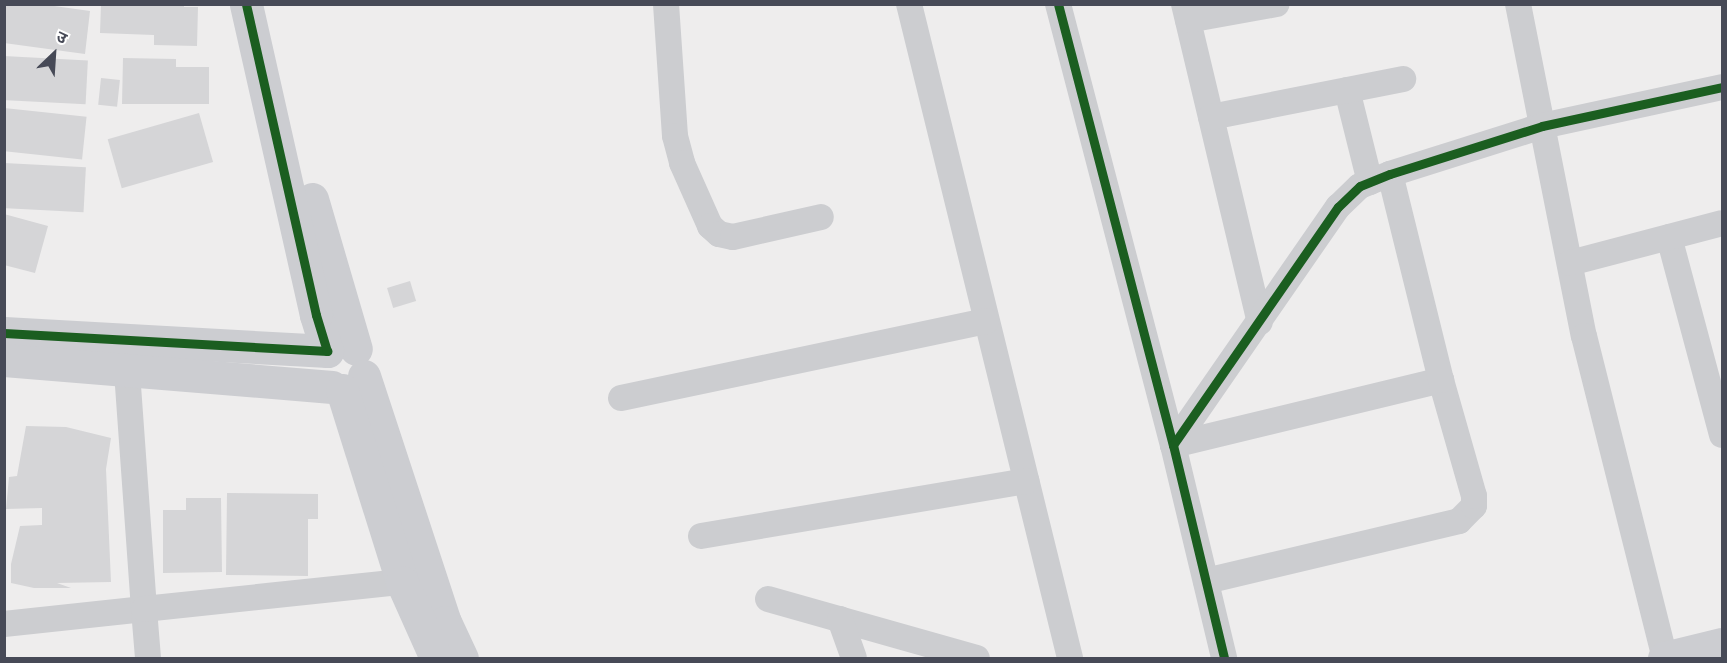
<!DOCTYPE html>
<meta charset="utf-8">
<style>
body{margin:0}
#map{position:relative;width:1727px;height:663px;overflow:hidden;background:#eeeded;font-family:Raleway,"Noto Sans Devanagari",sans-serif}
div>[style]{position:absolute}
.building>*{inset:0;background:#d5d5d7;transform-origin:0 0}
.street>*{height:26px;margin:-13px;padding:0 13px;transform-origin:13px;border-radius:13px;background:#cccdd0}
.secondary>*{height:33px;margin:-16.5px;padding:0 16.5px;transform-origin:16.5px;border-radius:16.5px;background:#cccdd1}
.cycleway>*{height:9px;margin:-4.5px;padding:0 4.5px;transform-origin:4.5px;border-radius:4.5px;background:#1b5e20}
span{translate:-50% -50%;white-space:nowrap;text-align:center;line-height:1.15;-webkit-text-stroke:5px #fff;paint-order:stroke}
.frame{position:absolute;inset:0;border:6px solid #474a57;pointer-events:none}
.north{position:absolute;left:24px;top:24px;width:60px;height:60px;-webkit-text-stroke:4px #fff;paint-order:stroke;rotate:25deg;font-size:16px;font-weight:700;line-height:24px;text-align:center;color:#474a57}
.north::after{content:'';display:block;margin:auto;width:21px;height:27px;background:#474a57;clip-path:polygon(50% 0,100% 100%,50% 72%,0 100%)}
</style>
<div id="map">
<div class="building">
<div style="clip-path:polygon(4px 4px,40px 4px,90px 11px,85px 54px,4px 43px)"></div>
<div style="clip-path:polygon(101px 4px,184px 4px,184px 7px,198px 7px,197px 46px,154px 45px,154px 35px,100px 33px)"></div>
<div style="left:4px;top:56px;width:84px;height:44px;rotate:3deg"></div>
<div style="clip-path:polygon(123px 58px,176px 59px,176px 67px,209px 67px,209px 104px,122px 104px)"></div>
<div style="left:101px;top:78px;width:19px;height:27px;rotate:6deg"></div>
<div style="left:4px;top:108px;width:83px;height:43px;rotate:6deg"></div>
<div style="left:199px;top:113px;width:51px;height:95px;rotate:74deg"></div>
<div style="left:4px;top:163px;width:82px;height:45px;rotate:3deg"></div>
<div style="clip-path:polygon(4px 214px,48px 226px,35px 273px,4px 265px)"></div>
<div style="left:410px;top:281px;width:21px;height:24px;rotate:73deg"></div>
<div style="clip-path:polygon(26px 426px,66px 427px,111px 438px,106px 469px,111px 582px,57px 583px,71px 588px,34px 588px,11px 583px,11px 564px,20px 526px,42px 525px,42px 508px,6px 509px,9px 477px,17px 476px)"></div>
<div style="clip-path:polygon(227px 493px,318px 494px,318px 519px,308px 519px,308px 576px,226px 575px)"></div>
<div style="clip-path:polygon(186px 498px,221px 498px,222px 572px,163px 573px,163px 510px,186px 510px)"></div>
</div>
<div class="street">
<div style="left:666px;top:4px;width:132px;rotate:86.1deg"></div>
<div style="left:675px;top:136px;width:28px;rotate:75deg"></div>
<div style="left:682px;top:163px;width:69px;rotate:66deg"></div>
<div style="left:710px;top:226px;width:12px;rotate:42deg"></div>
<div style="left:719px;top:234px;width:14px;rotate:12deg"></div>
<div style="left:733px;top:237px;width:90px;rotate:-12.8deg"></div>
<div style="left:909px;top:4px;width:674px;rotate:76.17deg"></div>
<div style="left:1058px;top:4px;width:456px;rotate:75.4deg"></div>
<div style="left:1173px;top:445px;width:219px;rotate:76.5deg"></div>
<div style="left:1184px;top:4px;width:327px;rotate:76.6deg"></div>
<div style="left:1518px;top:4px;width:338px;rotate:78.8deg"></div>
<div style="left:1584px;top:336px;width:332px;rotate:75.9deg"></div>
<div style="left:1188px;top:20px;width:90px;rotate:-10.2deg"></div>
<div style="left:1347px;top:90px;width:95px;rotate:76deg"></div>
<div style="left:1211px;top:117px;width:196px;rotate:-11.2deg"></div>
<div style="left:1669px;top:237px;width:205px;rotate:75deg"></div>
<div style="left:1570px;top:263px;width:157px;rotate:-14.7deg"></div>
<div style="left:621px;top:398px;width:373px;rotate:-11.9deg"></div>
<div style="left:1173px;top:445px;width:290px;rotate:-55.3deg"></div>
<div style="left:1338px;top:207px;width:30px;rotate:-44deg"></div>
<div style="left:1360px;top:186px;width:32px;rotate:-22deg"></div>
<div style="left:1390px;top:174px;width:159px;rotate:-17.5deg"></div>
<div style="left:1542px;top:126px;width:184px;rotate:-12.2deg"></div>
<div style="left:1173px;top:445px;width:276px;rotate:-13.6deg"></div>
<div style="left:701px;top:536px;width:330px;rotate:-9.6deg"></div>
<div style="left:1206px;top:581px;width:260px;rotate:-13.3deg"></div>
<div style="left:1459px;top:521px;width:21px;rotate:-45deg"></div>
<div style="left:1474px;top:506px;width:10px;rotate:-90deg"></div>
<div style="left:1474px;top:496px;width:121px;rotate:-105.9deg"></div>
<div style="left:1441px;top:380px;width:212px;rotate:-103.9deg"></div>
<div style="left:768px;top:599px;width:217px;rotate:15.8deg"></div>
<div style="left:840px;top:619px;width:41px;rotate:70.3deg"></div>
<div style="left:4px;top:624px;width:141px;rotate:-6.1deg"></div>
<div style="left:144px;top:609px;width:238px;rotate:-94.1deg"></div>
<div style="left:148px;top:658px;width:49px;rotate:-94.7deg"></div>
<div style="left:144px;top:609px;width:259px;rotate:-6deg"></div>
</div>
<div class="secondary">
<div style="left:312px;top:199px;width:156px;rotate:73.7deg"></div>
<div style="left:4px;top:333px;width:324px;rotate:3.2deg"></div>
<div style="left:327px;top:351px;width:38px;rotate:-107deg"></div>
<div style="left:316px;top:315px;width:319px;rotate:-102.7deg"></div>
<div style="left:4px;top:360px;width:329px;rotate:4.7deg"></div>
<div style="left:364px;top:376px;width:259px;rotate:71.8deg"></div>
<div style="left:445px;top:622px;width:40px;rotate:65deg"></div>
<div style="left:342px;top:390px;width:201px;rotate:72.6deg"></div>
<div style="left:402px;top:582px;width:83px;rotate:65.9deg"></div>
<div style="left:1664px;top:658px;width:60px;rotate:-13.6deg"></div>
</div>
<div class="cycleway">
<div style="left:1058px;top:4px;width:456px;rotate:75.4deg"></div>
<div style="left:1173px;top:445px;width:219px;rotate:76.5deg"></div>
<div style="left:4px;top:333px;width:324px;rotate:3.2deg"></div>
<div style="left:327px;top:351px;width:38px;rotate:-107deg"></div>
<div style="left:316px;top:315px;width:319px;rotate:-102.7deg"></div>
<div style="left:1173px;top:445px;width:290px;rotate:-55.3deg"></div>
<div style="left:1338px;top:207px;width:30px;rotate:-44deg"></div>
<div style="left:1360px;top:186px;width:32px;rotate:-22deg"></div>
<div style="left:1390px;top:174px;width:159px;rotate:-17.5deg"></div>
<div style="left:1542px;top:126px;width:184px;rotate:-12.2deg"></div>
</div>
<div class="frame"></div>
<div class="north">उ</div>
</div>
